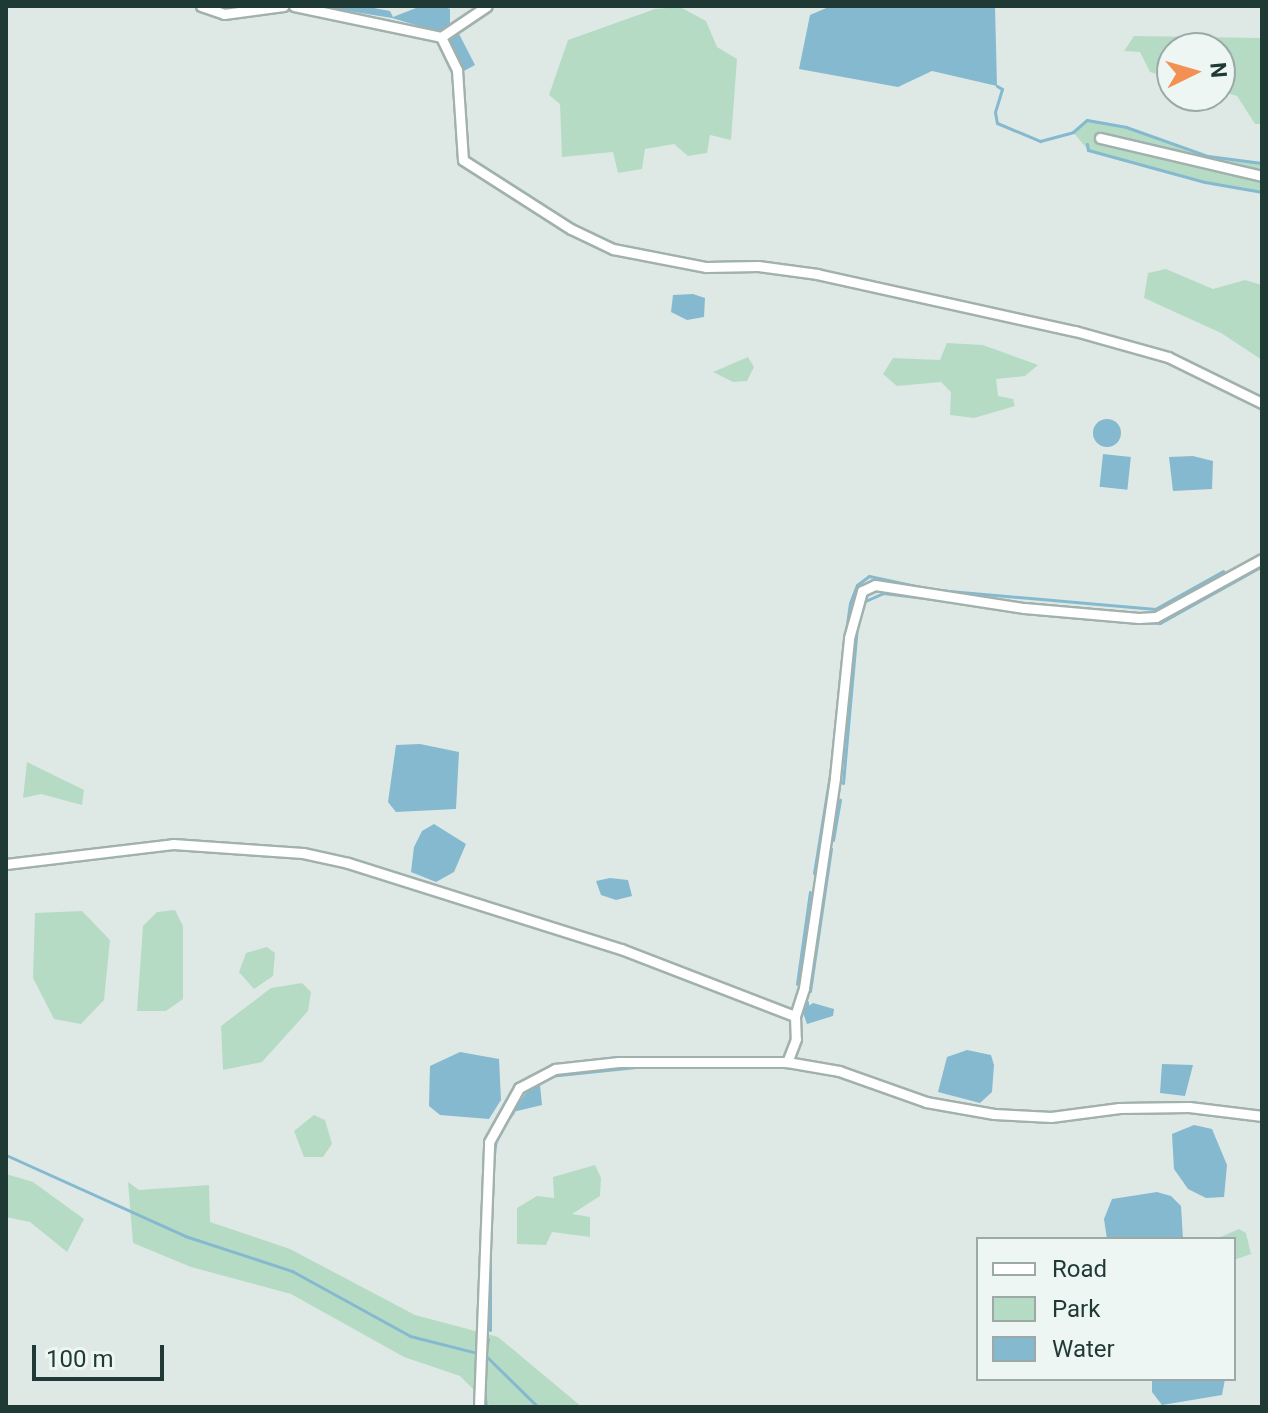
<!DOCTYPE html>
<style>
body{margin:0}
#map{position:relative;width:1268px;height:1413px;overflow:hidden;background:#dee9e6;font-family:Roboto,sans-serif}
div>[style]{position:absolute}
.green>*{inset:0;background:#b6dbc5}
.water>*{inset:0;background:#85b9cf;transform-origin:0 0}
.round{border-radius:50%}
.stream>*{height:3px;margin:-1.5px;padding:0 1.5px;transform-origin:1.5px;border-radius:1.5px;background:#85b9cf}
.roads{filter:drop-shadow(2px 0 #a1b1ad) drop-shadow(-2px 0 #a1b1ad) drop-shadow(0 2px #a1b1ad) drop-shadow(0 -2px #a1b1ad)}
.minor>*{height:9px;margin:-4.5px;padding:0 4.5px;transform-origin:4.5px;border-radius:4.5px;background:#fff}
span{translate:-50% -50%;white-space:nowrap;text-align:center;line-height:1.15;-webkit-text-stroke:6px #eef6f3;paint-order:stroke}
.frame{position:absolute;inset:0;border:8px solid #1f3935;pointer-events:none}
.legend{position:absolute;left:976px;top:1237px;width:260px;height:144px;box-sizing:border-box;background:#eef6f3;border:2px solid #9baaa7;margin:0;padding:10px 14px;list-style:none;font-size:24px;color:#1f3935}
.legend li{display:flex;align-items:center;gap:16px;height:40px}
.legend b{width:40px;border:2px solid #9baaa7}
.north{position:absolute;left:1156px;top:32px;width:80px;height:80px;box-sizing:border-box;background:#eef6f3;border:2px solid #9baaa7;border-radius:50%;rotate:85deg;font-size:22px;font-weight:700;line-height:32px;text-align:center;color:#1f3935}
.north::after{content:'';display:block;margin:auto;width:28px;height:36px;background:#f29153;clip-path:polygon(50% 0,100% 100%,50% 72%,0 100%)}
.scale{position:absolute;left:32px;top:1345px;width:132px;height:36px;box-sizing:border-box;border:4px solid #1f3935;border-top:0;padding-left:10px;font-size:24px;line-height:28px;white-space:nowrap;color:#1f3935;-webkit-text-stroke:6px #eef6f3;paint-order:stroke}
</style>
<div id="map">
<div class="green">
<div style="clip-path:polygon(680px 7px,706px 21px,717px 47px,737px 59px,731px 140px,710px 135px,707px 153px,688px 156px,674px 144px,645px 149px,642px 169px,618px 173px,613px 152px,562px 157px,560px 104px,549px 95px,568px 40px,655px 9px)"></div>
<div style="clip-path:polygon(1134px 36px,1262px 38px,1262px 124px,1255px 124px,1237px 96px,1220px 91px,1220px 48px,1172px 48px,1172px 78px,1150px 72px,1140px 52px,1124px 51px)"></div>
<div style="clip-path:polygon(1087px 120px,1126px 127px,1208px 156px,1262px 163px,1262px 192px,1205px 182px,1088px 150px,1073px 132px)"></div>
<div style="clip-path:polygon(1166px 269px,1213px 289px,1245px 280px,1262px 285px,1262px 360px,1221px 333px,1144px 298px,1148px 273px)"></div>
<div style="clip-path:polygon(947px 343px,983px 345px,1038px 365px,1025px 376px,996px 379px,998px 396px,1013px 399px,1015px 406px,974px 418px,950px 415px,951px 392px,941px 382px,897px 386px,883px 374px,893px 358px,940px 360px)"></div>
<div style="clip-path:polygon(748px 357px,754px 367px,747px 381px,733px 382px,713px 372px)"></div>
<div style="clip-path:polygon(27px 762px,84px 790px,82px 805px,41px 794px,23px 798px)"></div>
<div style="clip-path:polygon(175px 910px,183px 926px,183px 999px,166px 1011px,137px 1011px,143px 926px,157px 912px)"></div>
<div style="clip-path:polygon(82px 911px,110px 940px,104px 1000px,81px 1024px,54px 1019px,33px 978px,35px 913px)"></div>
<div style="clip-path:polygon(267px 947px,275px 953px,273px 976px,254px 989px,239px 972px,246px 953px)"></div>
<div style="clip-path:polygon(302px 983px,311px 992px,308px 1011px,262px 1062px,223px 1070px,221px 1026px,271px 988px)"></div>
<div style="clip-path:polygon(314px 1115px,325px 1120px,332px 1144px,323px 1157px,304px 1157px,294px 1131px)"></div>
<div style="clip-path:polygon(595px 1165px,601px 1178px,600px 1196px,572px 1214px,590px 1217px,590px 1237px,552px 1232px,546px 1245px,517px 1244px,517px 1208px,537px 1196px,554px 1198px,553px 1177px)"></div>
<div style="clip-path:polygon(6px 1174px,33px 1182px,84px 1219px,67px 1252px,30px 1222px,6px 1217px)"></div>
<div style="clip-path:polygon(128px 1182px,139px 1190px,209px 1185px,210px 1222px,290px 1249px,415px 1315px,498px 1337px,582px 1407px,491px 1407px,460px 1376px,404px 1357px,291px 1294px,191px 1267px,133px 1243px)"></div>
<div style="clip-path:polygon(1239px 1229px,1246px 1233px,1251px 1254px,1234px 1260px,1234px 1239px,1216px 1239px)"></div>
</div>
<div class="water">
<div style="clip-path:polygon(317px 6px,363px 6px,390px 11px,393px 17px,421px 6px,444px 6px,450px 9px,450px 26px,439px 32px,392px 18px)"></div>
<div style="clip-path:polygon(831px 6px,995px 6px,997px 86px,932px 71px,898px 87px,799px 69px,810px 15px)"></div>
<div style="clip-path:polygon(457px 30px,475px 65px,462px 72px,448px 39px)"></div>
<div style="clip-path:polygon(693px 294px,705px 298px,704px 317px,687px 320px,671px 312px,673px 295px)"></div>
<div class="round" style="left:1093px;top:419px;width:28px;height:28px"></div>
<div style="left:1103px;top:454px;width:28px;height:33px;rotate:6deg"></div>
<div style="clip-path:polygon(1193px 456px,1213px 461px,1212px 489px,1173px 491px,1169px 457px)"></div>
<div style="clip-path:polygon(420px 744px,459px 752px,456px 809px,396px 812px,388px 802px,396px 745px)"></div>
<div style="clip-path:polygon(434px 824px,466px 844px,454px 872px,436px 882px,411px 872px,414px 847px,422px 831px)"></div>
<div style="clip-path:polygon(610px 878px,628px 880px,632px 896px,616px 900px,601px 895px,596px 881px)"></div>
<div style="clip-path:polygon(813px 1003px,834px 1009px,833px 1016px,807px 1024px,802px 1010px)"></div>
<div style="clip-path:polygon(967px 1050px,991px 1055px,994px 1065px,992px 1092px,980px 1103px,938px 1092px,947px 1057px)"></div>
<div style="clip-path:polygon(460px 1052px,499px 1059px,501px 1100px,489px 1119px,440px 1115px,429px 1106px,430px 1066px)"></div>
<div style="clip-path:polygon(1162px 1064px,1193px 1065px,1185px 1096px,1160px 1093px)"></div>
<div style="clip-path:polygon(540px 1085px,542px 1105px,513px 1112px,530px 1087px)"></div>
<div style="clip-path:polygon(1194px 1125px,1212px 1129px,1227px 1165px,1224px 1197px,1206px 1198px,1188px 1189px,1174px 1169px,1172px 1134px)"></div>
<div style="clip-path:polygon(1157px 1192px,1171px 1196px,1181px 1206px,1183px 1239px,1107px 1239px,1104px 1219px,1112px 1199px)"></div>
<div style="clip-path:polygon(1152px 1379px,1225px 1379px,1222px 1395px,1162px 1405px,1152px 1392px)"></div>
</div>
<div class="stream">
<div style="left:219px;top:6px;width:10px"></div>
<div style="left:997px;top:86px;width:6px;rotate:31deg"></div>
<div style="left:1002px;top:89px;width:24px;rotate:107deg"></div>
<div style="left:995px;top:112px;width:11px;rotate:80deg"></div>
<div style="left:997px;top:123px;width:47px;rotate:22.7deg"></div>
<div style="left:1040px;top:141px;width:34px;rotate:-15deg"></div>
<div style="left:1073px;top:132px;width:18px;rotate:-41deg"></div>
<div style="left:1087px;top:120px;width:40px;rotate:10deg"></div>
<div style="left:1126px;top:127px;width:87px;rotate:19.5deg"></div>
<div style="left:1208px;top:156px;width:54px;rotate:7.4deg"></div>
<div style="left:1087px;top:144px;width:6px;rotate:81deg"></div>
<div style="left:1088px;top:150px;width:121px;rotate:15.3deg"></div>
<div style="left:1205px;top:182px;width:58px;rotate:10deg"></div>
<div style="left:938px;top:590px;width:218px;rotate:5deg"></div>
<div style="left:1155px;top:609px;width:78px;rotate:-29.2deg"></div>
<div style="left:863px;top:602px;width:22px;rotate:-24deg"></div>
<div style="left:883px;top:593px;width:209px;rotate:6.9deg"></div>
<div style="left:1114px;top:620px;width:46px;rotate:3.7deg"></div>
<div style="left:1160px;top:623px;width:117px;rotate:-29.2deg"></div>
<div style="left:844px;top:645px;width:42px;rotate:-81.9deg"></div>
<div style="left:850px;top:603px;width:19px;rotate:-69deg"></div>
<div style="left:857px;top:585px;width:15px;rotate:-37deg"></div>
<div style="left:869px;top:576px;width:62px;rotate:12deg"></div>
<div style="left:843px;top:783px;width:159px;rotate:-84.9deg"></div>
<div style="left:833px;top:840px;width:41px;rotate:-80.1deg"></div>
<div style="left:814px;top:873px;width:106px;rotate:-80.8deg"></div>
<div style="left:711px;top:979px;width:57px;rotate:20.7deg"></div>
<div style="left:797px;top:984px;width:93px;rotate:-82deg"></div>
<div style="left:810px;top:991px;width:144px;rotate:-81.6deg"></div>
<div style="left:807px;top:1002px;width:5px;rotate:90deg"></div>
<div style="left:549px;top:1076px;width:97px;rotate:-5.9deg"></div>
<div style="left:503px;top:1125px;width:16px;rotate:-52deg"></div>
<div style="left:6px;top:1155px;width:196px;rotate:24.3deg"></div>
<div style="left:185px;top:1236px;width:113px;rotate:18.1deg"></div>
<div style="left:292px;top:1271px;width:135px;rotate:28.8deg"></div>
<div style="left:410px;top:1336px;width:77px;rotate:14.2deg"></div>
<div style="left:485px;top:1355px;width:74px;rotate:44.5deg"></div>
<div style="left:492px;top:1174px;width:36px;rotate:-84deg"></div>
<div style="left:490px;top:1330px;width:104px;rotate:-90deg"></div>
<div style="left:485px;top:1355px;width:16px;rotate:-79deg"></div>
<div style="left:484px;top:1390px;width:17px;rotate:83deg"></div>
</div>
<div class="roads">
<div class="minor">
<div style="left:201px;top:6px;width:24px;rotate:19deg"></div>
<div style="left:224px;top:14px;width:60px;rotate:-7.7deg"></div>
<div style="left:294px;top:6px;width:150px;rotate:11.9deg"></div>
<div style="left:441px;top:37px;width:55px;rotate:-34deg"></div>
<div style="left:441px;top:37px;width:37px;rotate:64deg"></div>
<div style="left:457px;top:70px;width:90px;rotate:86.2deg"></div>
<div style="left:463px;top:160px;width:128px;rotate:32.6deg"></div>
<div style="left:571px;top:229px;width:47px;rotate:25.5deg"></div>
<div style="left:613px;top:249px;width:95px;rotate:11deg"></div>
<div style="left:706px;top:267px;width:52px;rotate:-1.1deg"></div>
<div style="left:758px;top:266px;width:60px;rotate:7.7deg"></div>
<div style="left:817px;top:274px;width:264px;rotate:12.5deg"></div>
<div style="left:1075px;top:331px;width:97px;rotate:15.6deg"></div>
<div style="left:1168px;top:357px;width:105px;rotate:26.1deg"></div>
<div style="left:1100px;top:138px;width:166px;rotate:13.2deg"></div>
<div style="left:6px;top:864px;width:168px;rotate:-6.8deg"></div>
<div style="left:173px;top:844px;width:130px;rotate:4deg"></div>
<div style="left:303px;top:853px;width:46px;rotate:12.5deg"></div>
<div style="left:348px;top:863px;width:286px;rotate:17.5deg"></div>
<div style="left:621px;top:949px;width:186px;rotate:21.1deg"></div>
<div style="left:795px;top:1016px;width:23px;rotate:88deg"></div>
<div style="left:796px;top:1039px;width:25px;rotate:111deg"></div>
<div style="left:787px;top:1062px;width:53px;rotate:9.8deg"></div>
<div style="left:839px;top:1071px;width:92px;rotate:19.6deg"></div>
<div style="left:926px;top:1102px;width:69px;rotate:10deg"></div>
<div style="left:994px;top:1114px;width:57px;rotate:3deg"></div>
<div style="left:1051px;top:1117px;width:69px;rotate:-7.5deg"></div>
<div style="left:1119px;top:1108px;width:70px;rotate:-0.8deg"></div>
<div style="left:1189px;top:1107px;width:74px;rotate:7deg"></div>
<div style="left:795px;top:1016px;width:29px;rotate:-72deg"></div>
<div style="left:804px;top:988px;width:213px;rotate:-81.6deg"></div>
<div style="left:835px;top:777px;width:140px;rotate:-84.2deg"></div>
<div style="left:849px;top:638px;width:49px;rotate:-74.5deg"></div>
<div style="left:862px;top:591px;width:14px;rotate:-25deg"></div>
<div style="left:875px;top:585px;width:151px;rotate:8.8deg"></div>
<div style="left:1024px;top:608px;width:115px;rotate:5deg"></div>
<div style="left:1139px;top:618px;width:17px;rotate:-3deg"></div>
<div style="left:1156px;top:617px;width:121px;rotate:-28.7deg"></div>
<div style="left:479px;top:1407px;width:265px;rotate:-87.8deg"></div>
<div style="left:489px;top:1142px;width:62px;rotate:-60.9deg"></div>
<div style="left:519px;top:1088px;width:41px;rotate:-27.8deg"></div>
<div style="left:555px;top:1069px;width:64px;rotate:-6.2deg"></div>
<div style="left:619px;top:1062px;width:168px"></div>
</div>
</div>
<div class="frame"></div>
<ul class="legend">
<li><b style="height:10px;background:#fff"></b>Road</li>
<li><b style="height:22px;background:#b6dbc5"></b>Park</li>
<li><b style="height:22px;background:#85b9cf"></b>Water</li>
</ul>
<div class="north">N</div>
<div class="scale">100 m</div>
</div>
